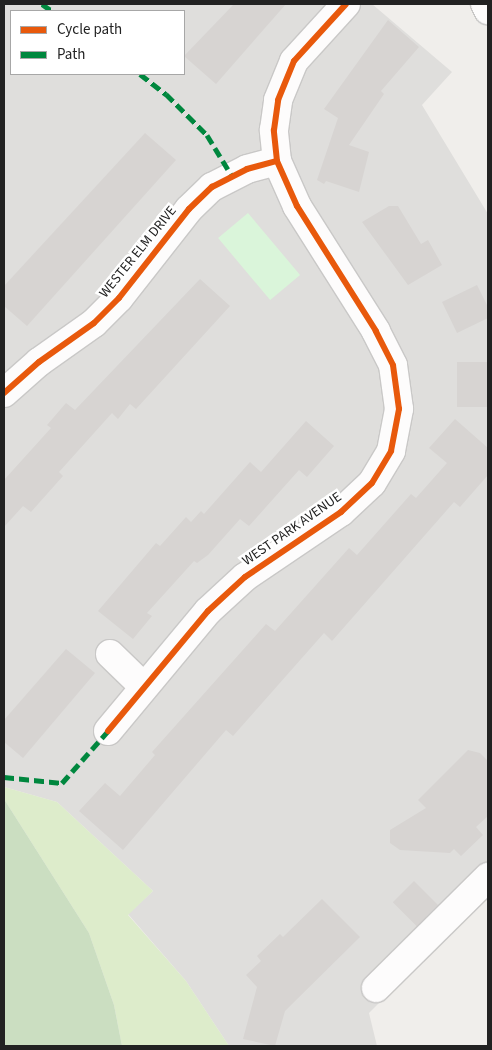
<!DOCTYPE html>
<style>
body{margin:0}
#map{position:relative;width:492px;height:1050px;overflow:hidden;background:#f0eeeb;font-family:"Source Sans 3",sans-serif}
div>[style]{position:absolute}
.residential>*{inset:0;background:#dfdedc}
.grass>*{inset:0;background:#ddeccb}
.forest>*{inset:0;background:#cbdec1}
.park>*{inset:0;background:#daf5da;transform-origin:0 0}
.building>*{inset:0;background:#d7d4d2;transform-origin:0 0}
.roads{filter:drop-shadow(1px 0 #c9c8c7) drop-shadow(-1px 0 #c9c8c7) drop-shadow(0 1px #c9c8c7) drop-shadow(0 -1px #c9c8c7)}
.minor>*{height:28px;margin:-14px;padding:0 14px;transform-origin:14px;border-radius:14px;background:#fdfcfc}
.quiet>*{height:5px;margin-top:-2.5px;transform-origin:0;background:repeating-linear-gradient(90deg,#00873e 0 10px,transparent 0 15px)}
.cycleway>*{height:6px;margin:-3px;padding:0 3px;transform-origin:3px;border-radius:3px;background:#e8590c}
span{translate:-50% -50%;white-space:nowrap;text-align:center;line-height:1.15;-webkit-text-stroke:5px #fff;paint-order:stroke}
.street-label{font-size:14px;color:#222}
.frame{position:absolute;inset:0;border:5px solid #222;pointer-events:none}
.legend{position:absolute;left:10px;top:10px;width:175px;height:65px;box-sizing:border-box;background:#fff;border:1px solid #a7a7a7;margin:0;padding:6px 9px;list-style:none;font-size:15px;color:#222}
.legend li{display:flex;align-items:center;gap:10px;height:25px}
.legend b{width:25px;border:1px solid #a7a7a7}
</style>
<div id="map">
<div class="residential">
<div style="clip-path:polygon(evenodd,4px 4px,372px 4px,452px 72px,422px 105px,488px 214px,488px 894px,369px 1013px,377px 1046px,229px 1046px,186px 981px,128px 914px,153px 891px,57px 802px,4px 787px,4px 4px,11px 11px,184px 11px,184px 74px,11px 74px,11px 11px)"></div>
</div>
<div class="grass">
<div style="clip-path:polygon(4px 787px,57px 802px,153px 891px,128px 915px,186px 981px,229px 1046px,122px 1046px,114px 1005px,89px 933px,4px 799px)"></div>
</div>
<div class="forest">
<div style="clip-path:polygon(4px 799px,89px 933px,114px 1005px,122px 1046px,4px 1046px)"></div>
</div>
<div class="park">
<div style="left:248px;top:213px;width:81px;height:39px;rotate:50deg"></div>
</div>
<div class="building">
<div style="clip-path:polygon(234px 4px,286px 4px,216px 84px,184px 56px)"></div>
<div style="clip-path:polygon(388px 20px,419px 47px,381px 91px,384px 94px,349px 145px,369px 152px,359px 192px,326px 181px,324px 184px,317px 180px,338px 118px,324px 109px)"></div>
<div style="clip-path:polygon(145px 133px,176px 160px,27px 326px,4px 306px,4px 286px)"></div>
<div style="clip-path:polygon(389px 206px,398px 206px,421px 244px,428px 240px,442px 265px,408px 285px,362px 222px)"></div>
<div style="clip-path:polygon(200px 279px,230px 306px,136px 409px,130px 404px,118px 419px,112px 413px,59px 472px,63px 476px,31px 512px,23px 506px,4px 527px,4px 480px,51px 428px,47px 425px,66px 403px,75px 410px)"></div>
<div style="clip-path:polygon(477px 285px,488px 307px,488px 318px,457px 333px,442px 302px)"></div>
<div style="left:488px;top:362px;width:45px;height:31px;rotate:90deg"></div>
<div style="clip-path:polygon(455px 419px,488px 448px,488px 475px,460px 507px,454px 502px,332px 641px,324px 633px,233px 736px,226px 730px,123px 850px,79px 811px,105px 783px,120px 796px,155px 755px,152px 752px,266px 624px,275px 631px,349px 548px,357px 555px,411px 494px,416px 498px,447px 463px,429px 448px)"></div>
<div style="clip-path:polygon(306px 421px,334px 446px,307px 477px,299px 470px,249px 526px,240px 519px,208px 555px,197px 563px,194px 561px,147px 613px,152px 616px,133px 639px,98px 611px,156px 543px,160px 546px,186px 517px,191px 522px,201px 511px,204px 514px,250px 462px,261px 472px)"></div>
<div style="clip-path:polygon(66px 649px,95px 673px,23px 758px,4px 742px,4px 720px)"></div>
<div style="clip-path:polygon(468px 750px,480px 753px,488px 761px,488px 816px,476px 827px,483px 835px,461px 856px,454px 849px,450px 853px,400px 850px,390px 843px,390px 830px,426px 808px,418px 800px)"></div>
<div style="left:414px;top:881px;width:34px;height:30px;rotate:45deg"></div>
<div style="clip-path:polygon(322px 899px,360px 937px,285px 1011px,275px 1046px,243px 1039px,257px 987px,246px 975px,261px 961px,257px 956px,280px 934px,283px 937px)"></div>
</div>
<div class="roads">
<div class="minor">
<div style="left:485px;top:4px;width:7px;rotate:63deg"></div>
<div style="left:4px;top:393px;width:47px;rotate:-41.5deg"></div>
<div style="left:39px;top:362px;width:67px;rotate:-35.3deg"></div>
<div style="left:94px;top:323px;width:35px;rotate:-45deg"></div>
<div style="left:119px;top:298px;width:113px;rotate:-51.8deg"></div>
<div style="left:189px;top:209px;width:32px;rotate:-44deg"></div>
<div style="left:212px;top:187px;width:39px;rotate:-27deg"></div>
<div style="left:247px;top:169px;width:31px;rotate:-15deg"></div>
<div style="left:110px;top:654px;width:47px;rotate:44.1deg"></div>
<div style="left:108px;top:731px;width:156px;rotate:-50.2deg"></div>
<div style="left:208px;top:611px;width:50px;rotate:-42.6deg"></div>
<div style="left:245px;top:577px;width:116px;rotate:-34.1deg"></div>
<div style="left:341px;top:512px;width:42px;rotate:-43.1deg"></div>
<div style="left:372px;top:483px;width:37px;rotate:-59deg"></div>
<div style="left:391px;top:451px;width:43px;rotate:-79.2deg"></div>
<div style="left:399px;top:409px;width:44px;rotate:-97.8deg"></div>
<div style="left:393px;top:365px;width:38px;rotate:-117deg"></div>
<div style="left:376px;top:331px;width:148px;rotate:-122.3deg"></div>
<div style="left:297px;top:206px;width:49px;rotate:-114deg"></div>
<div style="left:277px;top:161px;width:31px;rotate:-96deg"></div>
<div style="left:274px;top:130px;width:30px;rotate:-82deg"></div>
<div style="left:278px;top:100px;width:42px;rotate:-67.7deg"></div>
<div style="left:294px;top:61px;width:77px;rotate:-47.6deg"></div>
<div style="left:376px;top:988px;width:158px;rotate:-44.7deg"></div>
</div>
</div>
<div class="quiet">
<div style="left:42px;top:4px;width:12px;rotate:35deg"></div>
<div style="left:140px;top:74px;width:33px;rotate:38deg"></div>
<div style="left:166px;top:94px;width:58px;rotate:45deg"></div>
<div style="left:207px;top:135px;width:48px;rotate:58.6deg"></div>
<div style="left:4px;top:777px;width:58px;rotate:5.9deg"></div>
<div style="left:62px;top:783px;width:69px;rotate:-48.5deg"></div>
</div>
<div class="cycleway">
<div style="left:4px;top:393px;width:47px;rotate:-41.5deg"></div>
<div style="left:39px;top:362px;width:67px;rotate:-35.3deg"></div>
<div style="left:94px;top:323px;width:35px;rotate:-45deg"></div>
<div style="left:119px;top:298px;width:113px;rotate:-51.8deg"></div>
<div style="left:189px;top:209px;width:32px;rotate:-44deg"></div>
<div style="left:212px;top:187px;width:39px;rotate:-27deg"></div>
<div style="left:247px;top:169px;width:31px;rotate:-15deg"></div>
<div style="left:108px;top:731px;width:156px;rotate:-50.2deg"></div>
<div style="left:208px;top:611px;width:50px;rotate:-42.6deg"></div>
<div style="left:245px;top:577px;width:116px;rotate:-34.1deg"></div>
<div style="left:341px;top:512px;width:42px;rotate:-43.1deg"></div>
<div style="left:372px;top:483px;width:37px;rotate:-59deg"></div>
<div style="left:391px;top:451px;width:43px;rotate:-79.2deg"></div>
<div style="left:399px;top:409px;width:44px;rotate:-97.8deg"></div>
<div style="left:393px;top:365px;width:38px;rotate:-117deg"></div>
<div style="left:376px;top:331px;width:148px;rotate:-122.3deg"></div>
<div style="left:297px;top:206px;width:49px;rotate:-114deg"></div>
<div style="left:277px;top:161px;width:31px;rotate:-96deg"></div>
<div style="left:274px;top:130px;width:30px;rotate:-82deg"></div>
<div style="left:278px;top:100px;width:42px;rotate:-67.7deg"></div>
<div style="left:294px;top:61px;width:77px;rotate:-47.6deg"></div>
</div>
<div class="street-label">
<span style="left:138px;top:252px;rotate:-51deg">WESTER ELM DRIVE</span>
<span style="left:292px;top:529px;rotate:-35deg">WEST PARK AVENUE</span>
</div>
<div class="frame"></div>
<ul class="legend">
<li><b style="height:6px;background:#e8590c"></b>Cycle path</li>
<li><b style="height:6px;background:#00873e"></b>Path</li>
</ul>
</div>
